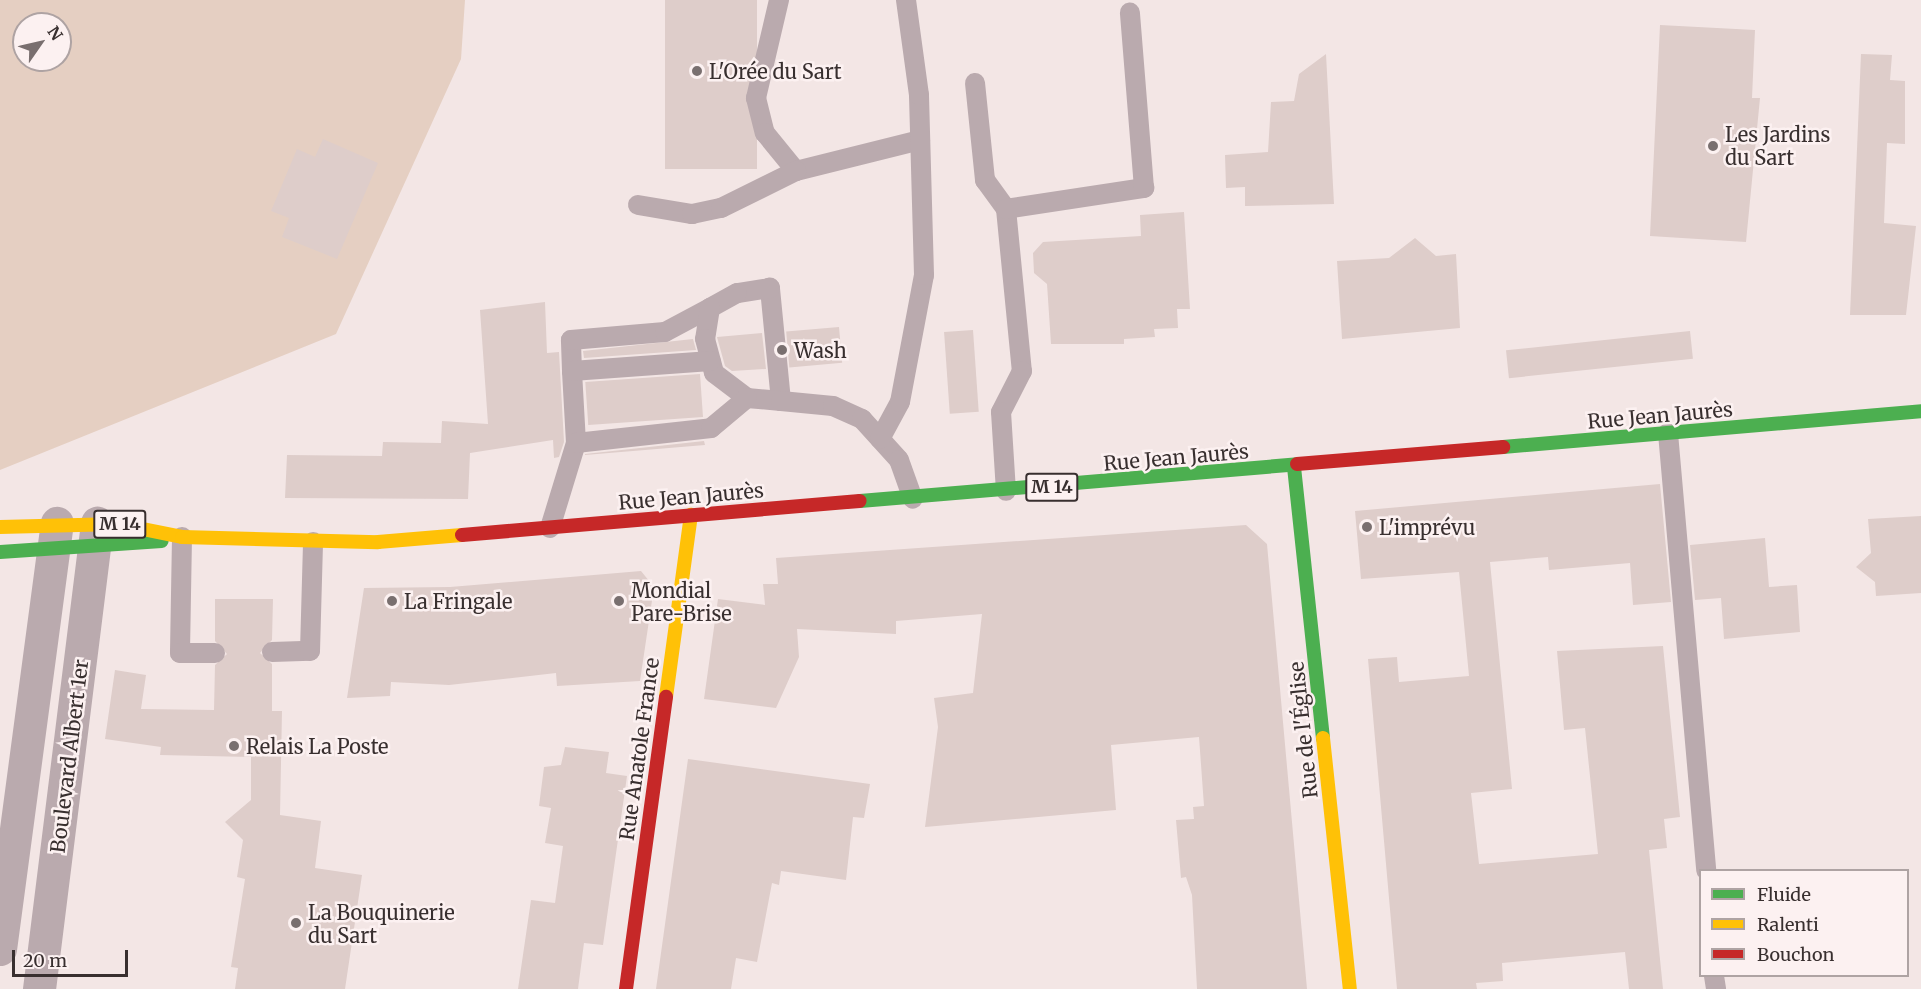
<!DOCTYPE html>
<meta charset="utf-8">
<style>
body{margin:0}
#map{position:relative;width:1921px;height:989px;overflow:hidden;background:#f3e6e5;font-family:Merriweather,serif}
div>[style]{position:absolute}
.green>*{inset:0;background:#e5cfc2}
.building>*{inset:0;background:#decdca;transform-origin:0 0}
.lane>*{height:20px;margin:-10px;padding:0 10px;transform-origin:10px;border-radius:10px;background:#baaaae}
.street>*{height:33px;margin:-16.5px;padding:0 16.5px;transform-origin:16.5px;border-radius:16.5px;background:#baaaae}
.fast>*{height:14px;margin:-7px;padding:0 7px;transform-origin:7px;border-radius:7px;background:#4caf50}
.slow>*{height:14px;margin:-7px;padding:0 7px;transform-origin:7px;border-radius:7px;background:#ffc107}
.jam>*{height:14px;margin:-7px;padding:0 7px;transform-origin:7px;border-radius:7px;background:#c62828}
.dots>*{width:16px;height:16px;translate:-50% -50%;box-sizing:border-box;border:3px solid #fcf1f1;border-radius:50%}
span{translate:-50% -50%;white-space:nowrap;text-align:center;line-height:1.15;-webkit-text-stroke:5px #fcf1f1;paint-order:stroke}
.shield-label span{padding:2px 4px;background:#fcf1f1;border:2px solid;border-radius:4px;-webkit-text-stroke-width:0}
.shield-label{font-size:18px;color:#382f2f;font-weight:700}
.poi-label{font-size:20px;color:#382f2f}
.left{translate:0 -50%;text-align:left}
.street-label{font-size:20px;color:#382f2f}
.legend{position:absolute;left:1699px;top:869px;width:210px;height:108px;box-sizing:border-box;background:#fcf1f1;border:2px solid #aea3a3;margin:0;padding:8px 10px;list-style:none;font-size:18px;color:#382f2f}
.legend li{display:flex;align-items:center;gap:12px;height:30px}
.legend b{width:30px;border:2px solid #aea3a3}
.north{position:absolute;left:12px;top:12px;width:60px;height:60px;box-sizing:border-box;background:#fcf1f1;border:2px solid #aea3a3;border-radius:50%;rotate:56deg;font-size:16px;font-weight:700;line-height:24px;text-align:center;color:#382f2f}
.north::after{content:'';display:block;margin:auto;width:21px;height:27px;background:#796f6f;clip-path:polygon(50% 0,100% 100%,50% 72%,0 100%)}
.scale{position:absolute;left:12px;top:950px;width:116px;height:27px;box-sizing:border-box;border:3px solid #382f2f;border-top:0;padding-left:8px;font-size:18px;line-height:21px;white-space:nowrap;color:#382f2f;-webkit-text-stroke:4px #fcf1f1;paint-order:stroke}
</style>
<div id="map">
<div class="green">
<div style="clip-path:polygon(evenodd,0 0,465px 0,461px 59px,336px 334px,0 470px,0 0,24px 24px,60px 24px,60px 60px,24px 60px,24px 24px)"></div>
</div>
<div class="building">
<div style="left:665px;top:0;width:92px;height:169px"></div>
<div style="clip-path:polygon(1660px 25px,1755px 30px,1752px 98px,1760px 98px,1746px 242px,1650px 236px)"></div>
<div style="clip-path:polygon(1326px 54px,1334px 204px,1245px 206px,1245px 187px,1226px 188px,1225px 155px,1268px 152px,1271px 102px,1294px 101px,1299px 74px)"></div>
<div style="clip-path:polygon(1861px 54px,1892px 55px,1890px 80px,1905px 81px,1905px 144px,1887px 143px,1884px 223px,1916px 226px,1906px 315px,1850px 315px)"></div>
<div style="clip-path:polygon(323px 139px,378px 163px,337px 259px,282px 237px,289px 218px,271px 211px,297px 149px,315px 157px)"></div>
<div style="clip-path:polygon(1184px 212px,1190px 309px,1177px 309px,1178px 328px,1154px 329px,1155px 337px,1124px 339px,1124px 344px,1051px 344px,1047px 284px,1034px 273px,1033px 253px,1043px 242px,1141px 236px,1140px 215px)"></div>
<div style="clip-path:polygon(1415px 238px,1436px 256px,1456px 254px,1460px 328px,1342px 339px,1337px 261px,1389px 258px)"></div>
<div style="clip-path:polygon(545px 302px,547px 353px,559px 352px,564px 442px,559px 457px,554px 458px,553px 440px,470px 453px,468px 499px,285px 498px,287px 455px,382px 456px,383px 442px,441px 443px,442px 421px,488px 424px,480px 310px)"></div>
<div style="left:839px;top:327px;width:36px;height:53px;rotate:85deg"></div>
<div style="left:973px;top:330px;width:82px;height:29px;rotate:86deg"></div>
<div style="left:1690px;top:331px;width:28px;height:185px;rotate:84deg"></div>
<div style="clip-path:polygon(762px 333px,766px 369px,732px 371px,725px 366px,717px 337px)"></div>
<div style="clip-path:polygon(693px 339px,696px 350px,584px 358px,583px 351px)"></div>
<div style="left:700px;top:374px;width:43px;height:115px;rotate:86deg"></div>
<div style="clip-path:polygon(704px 441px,705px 445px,585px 455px,585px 454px)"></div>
<div style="clip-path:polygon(1660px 484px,1671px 602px,1633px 605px,1630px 563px,1549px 570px,1548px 557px,1490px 562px,1512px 789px,1471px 793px,1479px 864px,1598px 854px,1585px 728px,1564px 730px,1557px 651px,1663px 646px,1680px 817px,1664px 819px,1667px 848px,1649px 850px,1663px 989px,1629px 989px,1625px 952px,1502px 963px,1503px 981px,1476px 983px,1477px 989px,1397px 989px,1368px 659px,1397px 657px,1399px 682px,1469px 676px,1459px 572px,1361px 579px,1355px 511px)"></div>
<div style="clip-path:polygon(1921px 516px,1921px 593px,1876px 596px,1875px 582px,1856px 567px,1871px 553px,1868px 519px)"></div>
<div style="clip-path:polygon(1246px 525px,1267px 544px,1307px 989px,1197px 989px,1192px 895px,1186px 877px,1181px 878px,1176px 820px,1194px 819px,1193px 807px,1204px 806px,1199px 737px,1111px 745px,1116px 810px,925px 827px,938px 727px,934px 698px,973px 693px,982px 614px,896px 621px,896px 634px,797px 629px,799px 657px,776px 708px,704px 699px,718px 599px,765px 605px,763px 584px,778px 584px,776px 558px)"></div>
<div style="clip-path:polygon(1765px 538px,1769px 587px,1797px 585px,1800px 632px,1724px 639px,1721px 598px,1695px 600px,1690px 545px)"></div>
<div style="clip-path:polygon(641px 571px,654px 587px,640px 681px,557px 686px,556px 673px,449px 685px,391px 682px,390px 696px,347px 698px,364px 588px,450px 587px)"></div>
<div style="clip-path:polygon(215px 599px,273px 599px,272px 640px,260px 653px,272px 664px,272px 711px,282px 711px,280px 815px,321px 821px,315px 868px,362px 875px,345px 989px,235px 989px,238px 968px,231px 967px,245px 879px,237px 877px,243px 840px,225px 822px,251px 800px,251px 757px,160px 755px,161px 747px,105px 739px,115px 670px,146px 675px,141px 709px,214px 710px,215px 665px,227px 654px,215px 641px)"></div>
<div style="clip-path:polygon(565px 747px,609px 752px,606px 773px,627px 776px,603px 945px,584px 943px,578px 989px,518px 989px,531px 900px,555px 903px,563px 846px,545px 843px,551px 808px,539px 806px,544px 767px,561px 765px)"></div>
<div style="clip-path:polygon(688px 759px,870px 784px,864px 818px,853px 817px,846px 880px,781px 871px,779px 885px,772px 883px,757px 962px,736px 958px,731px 989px,656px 989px)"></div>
</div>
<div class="lane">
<div style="left:779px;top:0;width:101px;rotate:103.2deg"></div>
<div style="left:756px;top:98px;width:36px;rotate:76deg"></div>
<div style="left:765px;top:133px;width:49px;rotate:50.8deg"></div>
<div style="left:796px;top:171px;width:128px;rotate:-14deg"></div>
<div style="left:975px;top:83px;width:98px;rotate:84.1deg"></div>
<div style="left:985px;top:180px;width:36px;rotate:54deg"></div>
<div style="left:1006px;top:209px;width:163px;rotate:84.4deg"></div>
<div style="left:1022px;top:371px;width:46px;rotate:117.1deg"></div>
<div style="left:1001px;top:412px;width:79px;rotate:86.4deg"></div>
<div style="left:638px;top:205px;width:55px;rotate:9.5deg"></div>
<div style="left:692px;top:214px;width:30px;rotate:-12deg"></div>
<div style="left:721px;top:208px;width:84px;rotate:-26.3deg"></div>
<div style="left:1006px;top:209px;width:140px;rotate:-8.7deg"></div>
<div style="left:1144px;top:188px;width:176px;rotate:-94.6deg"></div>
<div style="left:572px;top:371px;width:31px;rotate:-92deg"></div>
<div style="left:571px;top:340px;width:94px;rotate:-4.9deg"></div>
<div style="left:665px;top:332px;width:51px;rotate:-28.1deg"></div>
<div style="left:781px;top:401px;width:114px;rotate:-95.6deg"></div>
<div style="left:770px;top:288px;width:33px;rotate:171deg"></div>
<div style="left:737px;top:293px;width:31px;rotate:151deg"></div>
<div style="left:710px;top:308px;width:31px;rotate:99deg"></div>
<div style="left:705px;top:339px;width:35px;rotate:75deg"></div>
<div style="left:714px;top:373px;width:41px;rotate:37.1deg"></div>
<div style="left:747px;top:398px;width:34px;rotate:5deg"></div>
<div style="left:781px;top:401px;width:52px;rotate:5.5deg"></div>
<div style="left:833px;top:406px;width:32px;rotate:24deg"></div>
<div style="left:862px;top:419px;width:55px;rotate:47.9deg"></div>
<div style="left:899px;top:460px;width:41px;rotate:70.3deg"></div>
<div style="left:1668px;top:433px;width:439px;rotate:85deg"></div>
<div style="left:880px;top:439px;width:42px;rotate:-61.6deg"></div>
<div style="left:900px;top:402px;width:129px;rotate:-79.3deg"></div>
<div style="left:924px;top:275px;width:180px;rotate:-91.6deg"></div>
<div style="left:919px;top:95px;width:96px;rotate:-97.8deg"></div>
<div style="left:576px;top:443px;width:72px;rotate:-93.2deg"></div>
<div style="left:572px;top:371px;width:139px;rotate:-4.1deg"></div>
<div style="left:550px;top:528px;width:89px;rotate:-73deg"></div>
<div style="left:576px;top:443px;width:136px;rotate:-6.3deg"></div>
<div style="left:711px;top:428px;width:47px;rotate:-39.8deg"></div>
<div style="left:182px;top:537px;width:116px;rotate:91deg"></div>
<div style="left:180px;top:653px;width:35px"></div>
<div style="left:272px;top:652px;width:38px;rotate:-2deg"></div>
<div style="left:310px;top:651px;width:109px;rotate:-88.4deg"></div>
<div style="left:1714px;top:976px;width:13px;rotate:81deg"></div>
</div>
<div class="street">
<div style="left:0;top:949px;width:430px;rotate:-82.4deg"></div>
<div style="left:39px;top:989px;width:470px;rotate:-82.9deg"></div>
</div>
<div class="fast">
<div style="left:1503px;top:447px;width:420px;rotate:-4.9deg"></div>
<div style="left:1294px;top:467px;width:273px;rotate:83.9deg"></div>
<div style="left:860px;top:501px;width:439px;rotate:-4.8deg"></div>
<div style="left:0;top:552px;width:162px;rotate:-3.9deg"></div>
</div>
<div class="slow">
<div style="left:0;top:527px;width:118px;rotate:-1.5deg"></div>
<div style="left:118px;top:524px;width:65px;rotate:11.5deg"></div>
<div style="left:182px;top:537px;width:196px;rotate:1.5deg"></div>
<div style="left:378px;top:542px;width:84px;rotate:-4.8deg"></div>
<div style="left:666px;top:697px;width:184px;rotate:-82.2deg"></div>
<div style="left:1323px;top:738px;width:252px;rotate:83.9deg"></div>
</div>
<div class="jam">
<div style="left:1297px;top:464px;width:207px;rotate:-4.7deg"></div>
<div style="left:462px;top:535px;width:399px;rotate:-4.9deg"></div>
<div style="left:626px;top:989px;width:295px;rotate:-82.2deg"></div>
</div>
<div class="dots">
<div style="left:697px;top:71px;background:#796f6f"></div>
<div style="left:1713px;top:146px;background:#796f6f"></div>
<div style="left:782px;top:350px;background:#796f6f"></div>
<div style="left:1367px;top:527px;background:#796f6f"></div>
<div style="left:392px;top:601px;background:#796f6f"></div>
<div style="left:619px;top:601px;background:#796f6f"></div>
<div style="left:234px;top:746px;background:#796f6f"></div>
<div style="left:296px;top:923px;background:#796f6f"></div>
</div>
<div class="shield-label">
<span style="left:1052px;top:487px">M 14</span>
<span style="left:120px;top:524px">M 14</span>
</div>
<div class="poi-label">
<span class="left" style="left:709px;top:71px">L'Orée du Sart</span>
<span class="left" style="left:1725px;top:146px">Les Jardins<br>du Sart</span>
<span class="left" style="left:794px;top:350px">Wash</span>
<span class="left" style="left:1379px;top:527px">L'imprévu</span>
<span class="left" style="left:631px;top:602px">Mondial<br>Pare-Brise</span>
<span class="left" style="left:404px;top:601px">La Fringale</span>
<span class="left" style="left:246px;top:746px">Relais La Poste</span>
<span class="left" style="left:308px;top:924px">La Bouquinerie<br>du Sart</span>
</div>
<div class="street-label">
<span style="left:1660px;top:415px;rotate:-5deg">Rue Jean Jaurès</span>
<span style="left:1176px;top:457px;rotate:-5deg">Rue Jean Jaurès</span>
<span style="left:691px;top:496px;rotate:-5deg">Rue Jean Jaurès</span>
<span style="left:1303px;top:730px;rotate:-96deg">Rue de l'Église</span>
<span style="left:639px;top:749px;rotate:-82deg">Rue Anatole France</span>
<span style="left:69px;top:756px;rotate:-83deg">Boulevard Albert 1er</span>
</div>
<ul class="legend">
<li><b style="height:8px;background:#4caf50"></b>Fluide</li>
<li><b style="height:8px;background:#ffc107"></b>Ralenti</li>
<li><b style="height:8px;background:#c62828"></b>Bouchon</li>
</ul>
<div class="north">N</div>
<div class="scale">20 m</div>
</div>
